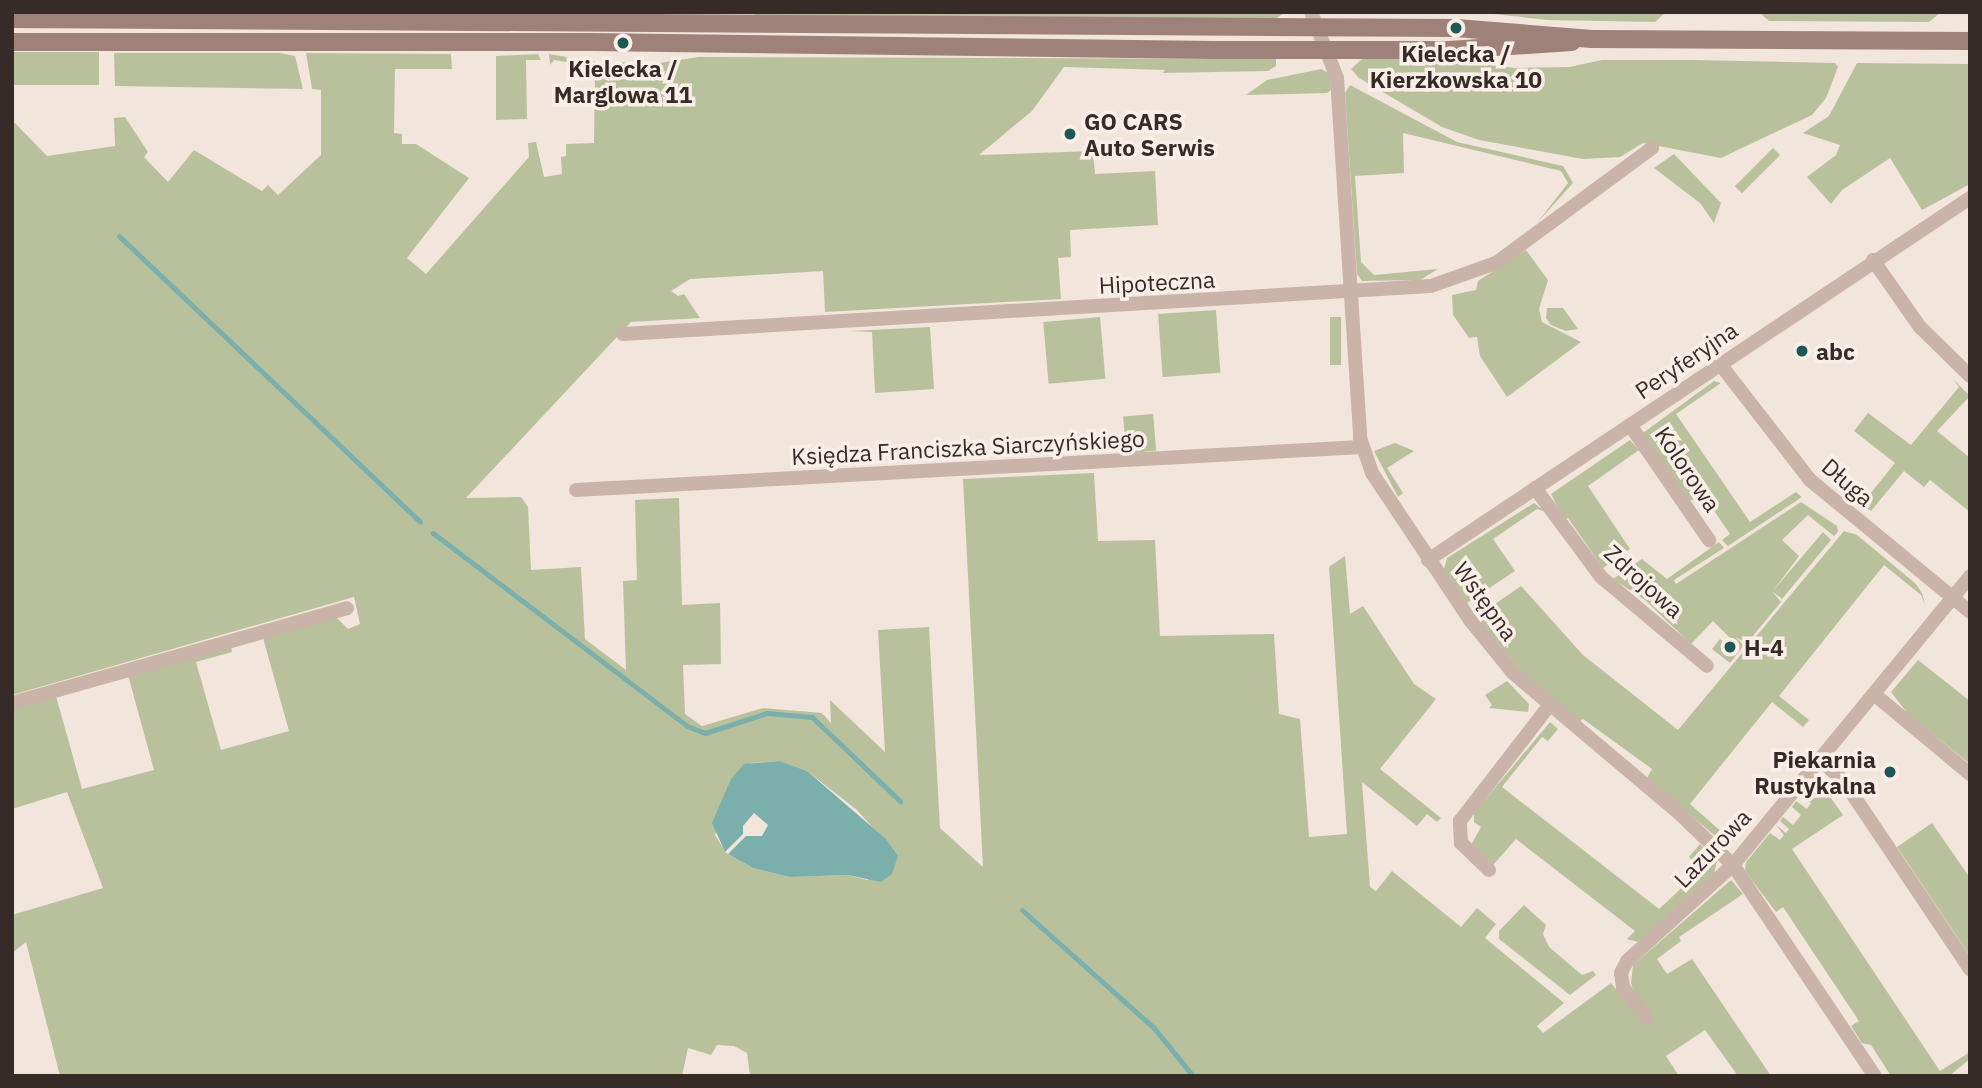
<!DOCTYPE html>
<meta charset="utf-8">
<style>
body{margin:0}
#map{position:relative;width:1982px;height:1088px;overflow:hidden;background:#f2e5dc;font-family:"IBM Plex Sans",sans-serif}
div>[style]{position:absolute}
.green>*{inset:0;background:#b9c19c;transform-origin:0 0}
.water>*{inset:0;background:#7bafab}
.stream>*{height:5px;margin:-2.5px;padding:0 2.5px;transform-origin:2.5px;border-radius:2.5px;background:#7bafab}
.minor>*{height:14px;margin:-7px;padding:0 7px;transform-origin:7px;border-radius:7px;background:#cab3a8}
.secondary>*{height:18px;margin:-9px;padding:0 9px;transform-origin:9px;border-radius:9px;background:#9e8279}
.dots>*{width:19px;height:19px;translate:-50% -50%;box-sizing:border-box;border:4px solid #faefe8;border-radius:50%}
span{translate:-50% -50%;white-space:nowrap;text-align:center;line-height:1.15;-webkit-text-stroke:7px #faefe8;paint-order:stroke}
.poi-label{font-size:23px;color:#372b28;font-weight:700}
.left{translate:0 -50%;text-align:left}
.right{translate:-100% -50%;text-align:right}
.street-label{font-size:23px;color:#372b28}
.frame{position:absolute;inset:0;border:14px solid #372b28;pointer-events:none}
</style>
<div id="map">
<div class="green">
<div style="clip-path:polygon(754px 12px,1286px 12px,1275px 19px,754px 16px)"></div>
<div style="clip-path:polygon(1666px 12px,1655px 22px,1548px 20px,1484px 13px)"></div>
<div style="clip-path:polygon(1759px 12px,1941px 12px,1929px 22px,1769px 21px)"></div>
<div style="left:12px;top:52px;width:87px;height:33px"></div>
<div style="clip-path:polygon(114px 53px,280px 53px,295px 56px,303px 89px,115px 86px)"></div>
<div style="clip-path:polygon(evenodd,306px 53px,451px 54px,452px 69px,395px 69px,394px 133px,402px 134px,402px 144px,416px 144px,469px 178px,407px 258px,426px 274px,529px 157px,528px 143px,536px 142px,544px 177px,562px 174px,561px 157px,566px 156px,566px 144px,594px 143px,595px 67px,554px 60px,550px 65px,549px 54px,597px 62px,659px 63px,699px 57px,1276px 59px,1276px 66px,1268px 71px,1163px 73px,1165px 70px,1064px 67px,1032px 111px,979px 155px,1093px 151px,1095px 174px,1155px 171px,1158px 225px,1070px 230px,1071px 257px,1058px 258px,1061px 299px,825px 312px,823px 271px,690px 279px,671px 291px,678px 296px,684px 294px,700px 318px,631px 322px,466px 498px,521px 497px,528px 507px,531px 570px,581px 567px,585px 639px,626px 670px,623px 581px,637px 580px,635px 500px,679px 498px,682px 605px,720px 603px,721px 664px,683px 665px,685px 714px,702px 726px,763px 708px,822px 713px,831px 723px,830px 700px,885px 752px,878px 630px,929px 627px,940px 828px,983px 867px,963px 479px,1094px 473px,1098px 541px,1155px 540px,1160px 636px,1274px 634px,1279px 714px,1300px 719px,1309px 837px,1347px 834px,1329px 567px,1345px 556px,1350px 614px,1363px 606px,1414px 684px,1436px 699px,1380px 769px,1441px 818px,1437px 822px,1427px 814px,1417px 826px,1362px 782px,1370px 887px,1376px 891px,1392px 871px,1461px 927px,1477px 908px,1496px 924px,1485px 938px,1564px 1003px,1537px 1026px,1543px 1033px,1611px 983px,1643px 1022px,1631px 983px,1633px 965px,1731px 880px,1743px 894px,1679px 937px,1681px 941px,1657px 959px,1667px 974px,1692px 959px,1771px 1076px,1738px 1076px,1705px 1030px,1666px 1056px,1679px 1076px,750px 1076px,747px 1053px,734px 1046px,717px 1045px,711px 1055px,688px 1048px,682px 1076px,60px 1076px,26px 942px,12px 953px,12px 915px,103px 888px,67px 792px,12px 809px,12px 708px,56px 696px,82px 789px,154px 770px,128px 675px,231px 646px,232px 652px,196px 662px,221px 750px,289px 731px,263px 638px,336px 617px,348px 629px,360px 624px,354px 597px,12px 695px,12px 120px,47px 156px,115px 146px,114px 118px,125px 117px,148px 152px,144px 157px,168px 182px,194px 150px,262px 191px,268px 185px,278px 195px,321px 155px,321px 90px,312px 89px,306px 53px,780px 761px,807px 771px,857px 810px,898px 856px,867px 880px,848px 875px,790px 877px,753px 868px,726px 853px,715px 835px,751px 763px,780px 761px)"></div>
<div style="clip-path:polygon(538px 54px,541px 60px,526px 60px,527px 119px,496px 120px,496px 56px)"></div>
<div style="clip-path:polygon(1363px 58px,1455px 60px,1515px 68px,1569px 67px,1602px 60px,1695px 60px,1835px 63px,1838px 67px,1826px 98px,1812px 115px,1721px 158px,1643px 143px,1620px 157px,1583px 159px,1479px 140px,1442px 127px,1359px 78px,1351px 69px)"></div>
<div style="clip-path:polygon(1857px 63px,1970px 64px,1970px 184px,1922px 210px,1890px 158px,1842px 190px,1831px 204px,1807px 177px,1836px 155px,1840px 145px,1803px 133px,1829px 116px)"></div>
<div style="clip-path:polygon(1321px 69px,1330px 74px,1331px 90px,1327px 93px,1246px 95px,1267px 80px)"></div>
<div style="clip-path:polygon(1350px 85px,1457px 142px,1563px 166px,1573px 183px,1537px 223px,1568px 183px,1561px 171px,1403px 133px,1404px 173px,1355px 176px,1361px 262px,1374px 275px,1438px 269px,1420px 280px,1362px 281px,1357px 274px,1345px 93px)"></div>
<div style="left:1773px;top:148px;width:10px;height:54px;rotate:45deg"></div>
<div style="clip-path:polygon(1674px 154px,1721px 203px,1714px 223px,1700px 203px,1654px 168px)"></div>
<div style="clip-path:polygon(1526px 250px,1548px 280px,1539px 309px,1542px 322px,1581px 342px,1507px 397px,1480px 356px,1477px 337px,1469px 338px,1453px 315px,1452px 295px,1476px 290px,1478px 281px)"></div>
<div style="clip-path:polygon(1547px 308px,1563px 308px,1578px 329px,1566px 331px,1551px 325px,1546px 318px)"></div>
<div style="left:1216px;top:310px;width:63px;height:58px;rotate:86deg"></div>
<div style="left:1100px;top:317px;width:62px;height:57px;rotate:85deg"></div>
<div style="left:1330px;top:317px;width:11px;height:48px"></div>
<div style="clip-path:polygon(930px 327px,934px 389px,875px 393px,872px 332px,850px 331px)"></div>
<div style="clip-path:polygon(1953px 379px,1970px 396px,1937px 431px,1970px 458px,1970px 512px,1930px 480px,1924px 487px,1904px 471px,1871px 511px,1862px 504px,1895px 463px,1854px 431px,1868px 413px,1911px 445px,1959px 387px)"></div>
<div style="clip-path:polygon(1714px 381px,1721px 383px,1676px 414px,1750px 522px,1796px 492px,1802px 497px,1728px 546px,1722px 540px,1730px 534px,1706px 499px,1690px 500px,1643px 433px)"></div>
<div style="left:1153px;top:414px;width:37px;height:30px;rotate:85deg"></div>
<div style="clip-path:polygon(1630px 440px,1639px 450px,1588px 486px,1630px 549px,1603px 568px,1568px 518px,1564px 520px,1551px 494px)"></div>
<div style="clip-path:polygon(1395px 443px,1414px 451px,1387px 468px,1403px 493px,1398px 497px,1374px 451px)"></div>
<div style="clip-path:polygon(1801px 502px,1837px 526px,1838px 532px,1834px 536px,1808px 515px,1782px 540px,1799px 556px,1773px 591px,1823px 532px,1831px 540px,1782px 599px,1772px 591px,1781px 602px,1747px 643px,1735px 637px,1744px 645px,1730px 663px,1712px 649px,1720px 639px,1725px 643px,1722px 648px,1731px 655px,1738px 646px,1713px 621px,1691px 644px,1645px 600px,1613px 579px,1642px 559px,1667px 579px,1719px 542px,1724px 548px,1674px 580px,1676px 584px)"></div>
<div style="clip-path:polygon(1534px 503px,1546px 512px,1537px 509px,1493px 539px,1515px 571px,1467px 603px,1444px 569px,1447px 558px)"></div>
<div style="clip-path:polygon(1844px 531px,1857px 535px,1915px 583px,1922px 593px,1925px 605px,1921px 595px,1884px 565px,1779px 696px,1809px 720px,1803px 727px,1772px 702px,1690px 804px,1724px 834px,1740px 834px,1728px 847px,1647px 778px,1652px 769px,1583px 719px,1577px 723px,1523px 674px,1476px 617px,1521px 586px,1583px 655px,1678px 730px)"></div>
<div style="clip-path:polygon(1918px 660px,1970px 701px,1970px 764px,1908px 714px,1891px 692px)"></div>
<div style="clip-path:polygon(1507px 681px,1529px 704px,1528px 712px,1489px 708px,1492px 705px,1485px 695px)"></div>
<div style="clip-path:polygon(1550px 722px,1558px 729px,1548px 741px,1542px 737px,1502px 787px,1659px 909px,1702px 869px,1689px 857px,1700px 844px,1717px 862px,1714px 873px,1638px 942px,1627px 939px,1635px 931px,1516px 839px,1493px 865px,1471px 845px,1481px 827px,1474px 822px,1474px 813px)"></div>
<div style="clip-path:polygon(1815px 778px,1830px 782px,1826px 791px,1843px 815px,1792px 849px,1940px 1071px,1970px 1052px,1970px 1059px,1949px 1076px,1891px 1076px,1871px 1045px,1862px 1043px,1851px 1026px,1859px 1021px,1783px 907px,1776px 912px,1745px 871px,1746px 862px,1770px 833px,1780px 840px,1784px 835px,1776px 825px,1786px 833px,1789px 829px,1780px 821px,1783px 817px,1793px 825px,1801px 815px,1792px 807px,1796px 801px,1807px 809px,1811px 803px,1801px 795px,1807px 788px,1817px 795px,1822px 789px,1813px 781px)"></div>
<div style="clip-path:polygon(1932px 823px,1970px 878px,1970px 956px,1897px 847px)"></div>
<div style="clip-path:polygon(1524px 905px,1546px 925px,1543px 934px,1549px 947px,1582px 975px,1593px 971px,1596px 975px,1570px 995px,1499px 939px,1499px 931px)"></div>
</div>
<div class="water">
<div style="clip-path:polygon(780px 761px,807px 771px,886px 839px,898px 856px,892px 874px,881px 882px,848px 875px,790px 877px,753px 868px,728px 854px,746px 836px,762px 836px,768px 825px,754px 813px,743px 826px,743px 834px,725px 852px,712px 823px,731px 779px,744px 764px)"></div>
</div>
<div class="stream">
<div style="left:119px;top:236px;width:415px;rotate:43.5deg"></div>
<div style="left:433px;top:533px;width:319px;rotate:37.2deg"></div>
<div style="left:687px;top:726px;width:19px;rotate:21deg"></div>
<div style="left:705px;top:733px;width:65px;rotate:-17.9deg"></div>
<div style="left:767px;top:713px;width:45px;rotate:5.1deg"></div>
<div style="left:812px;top:717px;width:122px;rotate:43.7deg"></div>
<div style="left:1022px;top:910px;width:177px;rotate:41.8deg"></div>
<div style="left:1154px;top:1028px;width:62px;rotate:50.9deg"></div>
</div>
<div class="minor">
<div style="left:1311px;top:12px;width:71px;rotate:68.5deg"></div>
<div style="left:1337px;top:78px;width:361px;rotate:86.3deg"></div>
<div style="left:1360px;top:438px;width:37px;rotate:71deg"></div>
<div style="left:1372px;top:473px;width:177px;rotate:56.3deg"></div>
<div style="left:1470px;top:620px;width:68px;rotate:50.9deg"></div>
<div style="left:1513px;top:673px;width:220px;rotate:40.2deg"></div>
<div style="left:1681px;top:815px;width:72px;rotate:43.9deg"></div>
<div style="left:1733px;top:865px;width:254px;rotate:56.1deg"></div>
<div style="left:1873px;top:260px;width:82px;rotate:55deg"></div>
<div style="left:1920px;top:327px;width:70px;rotate:44.4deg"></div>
<div style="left:623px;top:334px;width:809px;rotate:-3.4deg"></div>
<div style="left:1431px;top:286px;width:69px;rotate:-19.5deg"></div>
<div style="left:1496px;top:263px;width:194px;rotate:-36.4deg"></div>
<div style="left:1720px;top:364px;width:147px;rotate:52.2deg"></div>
<div style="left:1810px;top:480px;width:207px;rotate:39.5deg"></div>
<div style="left:1630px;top:425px;width:140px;rotate:55.5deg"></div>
<div style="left:1535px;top:488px;width:111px;rotate:53.4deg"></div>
<div style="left:1601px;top:577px;width:138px;rotate:40deg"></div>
<div style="left:576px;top:490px;width:787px;rotate:-3.13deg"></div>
<div style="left:1428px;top:560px;width:652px;rotate:-33.74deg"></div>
<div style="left:1874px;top:694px;width:125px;rotate:39.8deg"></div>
<div style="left:12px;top:703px;width:348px;rotate:-15.8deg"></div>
<div style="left:1820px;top:760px;width:30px;rotate:41deg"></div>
<div style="left:1843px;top:780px;width:228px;rotate:56.1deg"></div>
<div style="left:1489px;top:870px;width:39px;rotate:-136deg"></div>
<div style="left:1461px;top:843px;width:22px;rotate:-93deg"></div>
<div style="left:1460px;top:821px;width:144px;rotate:-52.3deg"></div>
<div style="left:1647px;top:1018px;width:39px;rotate:-128deg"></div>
<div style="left:1623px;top:987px;width:14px;rotate:-98deg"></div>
<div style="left:1621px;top:973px;width:13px;rotate:-63deg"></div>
<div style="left:1627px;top:961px;width:143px;rotate:-42.2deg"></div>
<div style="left:1733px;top:865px;width:374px;rotate:-50.6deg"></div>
</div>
<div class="secondary">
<div style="left:12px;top:19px;width:1444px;rotate:0.36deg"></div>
<div style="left:1456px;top:28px;width:136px;rotate:4.6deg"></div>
<div style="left:1592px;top:39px;width:378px;rotate:0.3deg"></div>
<div style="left:12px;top:42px;width:579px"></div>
<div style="left:591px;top:42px;width:622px;rotate:0.74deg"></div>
<div style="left:1213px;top:50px;width:236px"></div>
<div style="left:1449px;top:50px;width:123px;rotate:-3.7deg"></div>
</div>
<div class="dots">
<div style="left:1456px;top:28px;background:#1d5855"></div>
<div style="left:623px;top:43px;background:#1d5855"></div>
<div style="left:1070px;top:134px;background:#1d5855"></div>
<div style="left:1802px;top:351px;background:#1d5855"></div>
<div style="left:1730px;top:647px;background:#1d5855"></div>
<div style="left:1890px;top:772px;background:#1d5855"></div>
</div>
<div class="poi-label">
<span style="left:1456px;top:66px">Kielecka /<br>Kierzkowska 10</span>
<span style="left:623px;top:81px">Kielecka /<br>Marglowa 11</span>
<span class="left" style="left:1084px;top:134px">GO CARS<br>Auto Serwis</span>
<span class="left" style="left:1816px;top:351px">abc</span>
<span class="left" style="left:1744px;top:647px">H-4</span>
<span class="right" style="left:1876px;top:772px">Piekarnia<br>Rustykalna</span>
</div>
<div class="street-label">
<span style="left:1157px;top:282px;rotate:-3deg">Hipoteczna</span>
<span style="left:1686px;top:360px;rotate:-34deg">Peryferyjna</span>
<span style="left:968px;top:447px;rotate:-3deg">Księdza Franciszka Siarczyńskiego</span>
<span style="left:1688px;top:469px;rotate:56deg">Kolorowa</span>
<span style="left:1848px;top:482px;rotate:41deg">Długa</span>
<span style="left:1644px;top:581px;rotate:42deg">Zdrojowa</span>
<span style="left:1486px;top:601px;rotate:54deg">Wstępna</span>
<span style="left:1712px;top:848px;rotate:-46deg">Lazurowa</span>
</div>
<div class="frame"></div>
</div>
